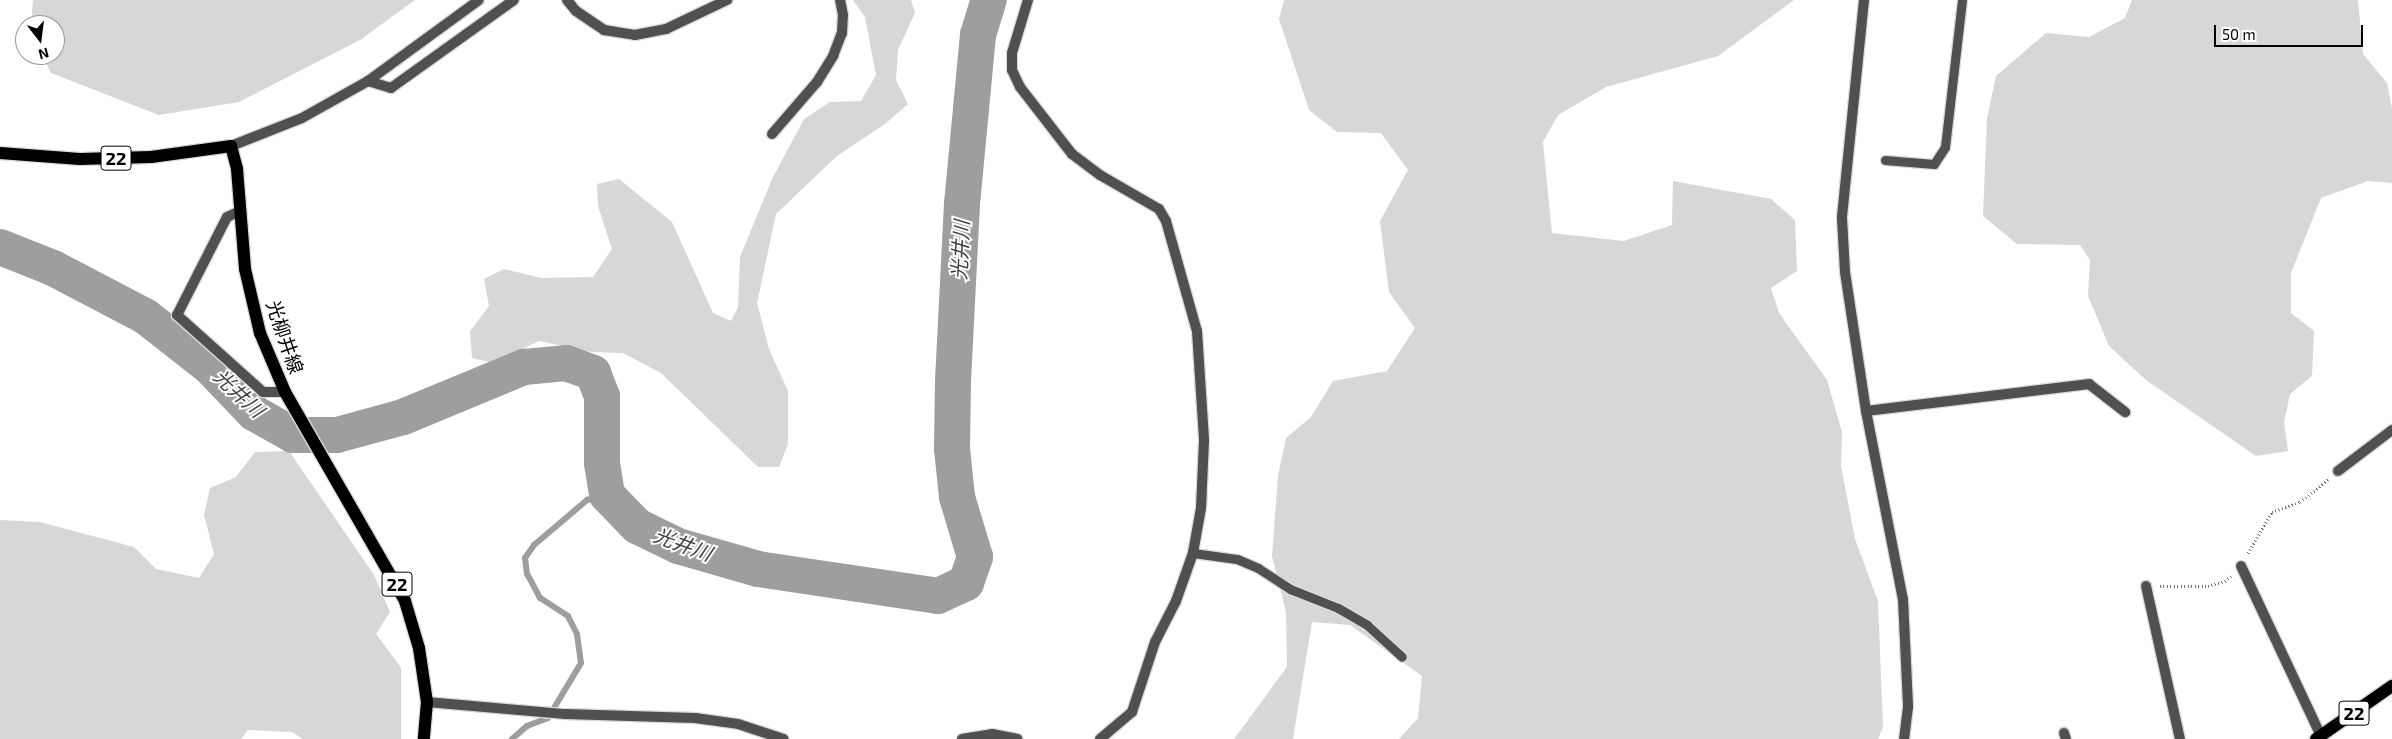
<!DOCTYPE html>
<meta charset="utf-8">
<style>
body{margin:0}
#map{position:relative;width:2392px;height:739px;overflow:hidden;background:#fff;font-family:"Exo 2","Noto Sans JP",sans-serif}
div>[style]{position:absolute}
.green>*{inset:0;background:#d7d7d7}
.stream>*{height:6px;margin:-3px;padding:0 3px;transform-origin:3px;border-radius:3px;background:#9e9e9e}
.river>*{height:36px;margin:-18px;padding:0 18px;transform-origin:18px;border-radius:18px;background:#9e9e9e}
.path>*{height:3px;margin-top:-1.5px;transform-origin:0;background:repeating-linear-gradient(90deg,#727272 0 1px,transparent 0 3.5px)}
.roads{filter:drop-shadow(1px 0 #dbdbdb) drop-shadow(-1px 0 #dbdbdb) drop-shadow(0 1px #dbdbdb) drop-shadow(0 -1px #dbdbdb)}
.service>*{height:9px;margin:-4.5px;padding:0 4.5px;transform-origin:4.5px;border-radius:4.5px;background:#505050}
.minor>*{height:10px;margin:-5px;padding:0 5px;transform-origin:5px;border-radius:5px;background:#505050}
.tertiary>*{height:10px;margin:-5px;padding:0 5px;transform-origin:5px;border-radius:5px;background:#505050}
.primary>*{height:12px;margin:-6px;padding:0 6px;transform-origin:6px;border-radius:6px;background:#000}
span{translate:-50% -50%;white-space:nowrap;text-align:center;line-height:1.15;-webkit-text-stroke:4px #fff;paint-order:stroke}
.shield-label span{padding:1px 4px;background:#fff;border:1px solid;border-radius:4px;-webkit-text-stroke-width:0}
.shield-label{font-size:18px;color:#000;font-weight:700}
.street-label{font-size:19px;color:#000}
.water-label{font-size:20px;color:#3f3f3f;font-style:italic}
.north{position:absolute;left:15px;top:15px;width:50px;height:50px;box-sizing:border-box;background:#fff;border:1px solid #999;border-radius:50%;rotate:165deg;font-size:14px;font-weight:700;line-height:20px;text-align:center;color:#000}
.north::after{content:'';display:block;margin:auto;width:18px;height:22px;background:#000;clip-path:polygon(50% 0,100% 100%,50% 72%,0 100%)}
.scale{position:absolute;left:2214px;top:25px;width:149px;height:22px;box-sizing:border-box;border:2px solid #000;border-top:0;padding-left:6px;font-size:15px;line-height:18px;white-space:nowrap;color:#000;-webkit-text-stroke:4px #fff;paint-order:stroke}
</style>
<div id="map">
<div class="green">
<div style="clip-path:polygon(33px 0,415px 0,360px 40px,239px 102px,159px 115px,51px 73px,42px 55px,55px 55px,55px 25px,31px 25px)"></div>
<div style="clip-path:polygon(853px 0,911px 0,915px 13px,898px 50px,896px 80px,908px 104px,885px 124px,837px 156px,776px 214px,757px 303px,769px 349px,788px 391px,788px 444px,779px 467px,758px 467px,661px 373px,623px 353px,591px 352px,539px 341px,493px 363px,472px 358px,470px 331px,489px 306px,484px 279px,504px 269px,542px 278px,593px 277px,612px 249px,598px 206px,597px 184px,619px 179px,672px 222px,713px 313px,731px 321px,738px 307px,740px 257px,772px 179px,804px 119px,830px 102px,861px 101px,876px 75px,865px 17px)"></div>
<div style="clip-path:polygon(1284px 0,1794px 0,1718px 56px,1606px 87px,1558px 115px,1543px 142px,1552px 233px,1624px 241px,1672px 225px,1673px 181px,1771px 199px,1795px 220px,1797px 271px,1771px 288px,1779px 313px,1827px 380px,1842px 432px,1841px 466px,1855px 539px,1878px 601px,1883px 727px,1878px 739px,1399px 739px,1418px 718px,1422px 676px,1350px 625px,1312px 622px,1293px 739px,1234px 739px,1287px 667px,1286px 612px,1272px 556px,1278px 476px,1286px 438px,1311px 417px,1333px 381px,1387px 371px,1415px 328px,1389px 292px,1380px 221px,1408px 170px,1381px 133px,1337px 132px,1309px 110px,1279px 19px)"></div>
<div style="clip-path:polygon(2132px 0,2358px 0,2363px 54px,2387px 83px,2392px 109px,2392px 183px,2368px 181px,2321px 198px,2291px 273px,2291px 313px,2314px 331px,2312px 376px,2290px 394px,2284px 422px,2288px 451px,2256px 456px,2146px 380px,2109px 346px,2088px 296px,2090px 260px,2080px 245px,2017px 244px,1983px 216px,1987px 118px,1996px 76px,2046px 33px,2089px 37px,2125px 18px)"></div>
<div style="clip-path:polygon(289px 451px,374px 575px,390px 612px,376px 634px,401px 668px,401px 739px,303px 739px,292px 732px,248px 730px,241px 739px,0 739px,0 520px,40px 522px,134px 547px,156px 569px,199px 578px,214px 554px,204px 515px,210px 488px,236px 477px,255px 452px)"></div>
</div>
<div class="stream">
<div style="left:512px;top:739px;width:20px;rotate:-41deg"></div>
<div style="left:527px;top:726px;width:22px;rotate:-21deg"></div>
<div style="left:548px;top:718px;width:64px;rotate:-59deg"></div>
<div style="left:581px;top:663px;width:29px;rotate:-98deg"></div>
<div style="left:577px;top:634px;width:20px;rotate:-117deg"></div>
<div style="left:568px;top:616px;width:33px;rotate:-147deg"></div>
<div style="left:540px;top:598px;width:27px;rotate:-118deg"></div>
<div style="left:527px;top:574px;width:16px;rotate:-97deg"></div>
<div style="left:525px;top:558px;width:16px;rotate:-55deg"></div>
<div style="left:534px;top:545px;width:70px;rotate:-40.3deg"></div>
<div style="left:587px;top:500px;width:21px;rotate:-14deg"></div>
</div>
<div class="river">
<div style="left:0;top:247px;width:57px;rotate:21.6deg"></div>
<div style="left:53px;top:268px;width:104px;rotate:27.6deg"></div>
<div style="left:145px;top:316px;width:83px;rotate:38.1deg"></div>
<div style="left:210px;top:367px;width:64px;rotate:46.3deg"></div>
<div style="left:254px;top:413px;width:45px;rotate:29.4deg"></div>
<div style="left:293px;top:435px;width:44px"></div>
<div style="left:337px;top:435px;width:68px;rotate:-15.3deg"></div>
<div style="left:403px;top:417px;width:131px;rotate:-22.5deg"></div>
<div style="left:524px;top:367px;width:42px;rotate:-5.4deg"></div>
<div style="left:566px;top:363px;width:29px;rotate:20deg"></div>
<div style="left:593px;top:373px;width:25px;rotate:69deg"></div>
<div style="left:602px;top:396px;width:67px;rotate:90deg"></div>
<div style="left:602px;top:463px;width:32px;rotate:81deg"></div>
<div style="left:607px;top:495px;width:43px;rotate:45.9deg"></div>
<div style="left:637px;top:526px;width:46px;rotate:26deg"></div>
<div style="left:678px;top:546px;width:83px;rotate:16deg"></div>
<div style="left:758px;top:569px;width:182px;rotate:8.5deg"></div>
<div style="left:938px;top:596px;width:31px;rotate:-25deg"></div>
<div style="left:966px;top:583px;width:28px;rotate:-71deg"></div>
<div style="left:975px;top:557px;width:63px;rotate:-106.7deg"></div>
<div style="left:957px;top:497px;width:48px;rotate:-95.9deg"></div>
<div style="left:952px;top:449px;width:68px;rotate:-89.2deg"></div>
<div style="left:953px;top:381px;width:177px;rotate:-87.1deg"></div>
<div style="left:962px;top:204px;width:170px;rotate:-84.6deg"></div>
<div style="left:978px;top:35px;width:37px;rotate:-73deg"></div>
</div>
<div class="path">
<div style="left:2248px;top:553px;width:48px;rotate:-59.7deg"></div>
<div style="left:2272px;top:512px;width:30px;rotate:-20deg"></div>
<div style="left:2300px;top:502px;width:36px;rotate:-39deg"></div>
<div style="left:2160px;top:586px;width:48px"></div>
<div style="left:2208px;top:586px;width:18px;rotate:-16deg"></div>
<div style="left:2225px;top:581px;width:8px;rotate:-40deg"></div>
</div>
<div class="roads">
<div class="service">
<div style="left:1885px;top:160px;width:49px;rotate:4.7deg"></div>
<div style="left:1934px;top:164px;width:20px;rotate:-57deg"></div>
<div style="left:1945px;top:147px;width:148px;rotate:-83.4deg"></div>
<div style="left:1193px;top:553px;width:44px;rotate:7.8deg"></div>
<div style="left:1237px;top:559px;width:23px;rotate:23deg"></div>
<div style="left:1258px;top:568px;width:38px;rotate:33deg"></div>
<div style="left:1290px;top:589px;width:52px;rotate:21.6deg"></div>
<div style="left:1338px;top:608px;width:34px;rotate:30deg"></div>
<div style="left:1367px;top:625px;width:47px;rotate:42.4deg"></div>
</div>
<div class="minor">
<div style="left:567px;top:0;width:14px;rotate:51deg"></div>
<div style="left:576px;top:11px;width:34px;rotate:34deg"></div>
<div style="left:604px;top:30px;width:31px;rotate:9deg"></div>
<div style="left:635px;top:35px;width:32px;rotate:-11deg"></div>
<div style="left:666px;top:29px;width:68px;rotate:-25.4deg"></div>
<div style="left:1028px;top:0;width:55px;rotate:106.8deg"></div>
<div style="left:1012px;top:53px;width:17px;rotate:90deg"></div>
<div style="left:1012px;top:70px;width:19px;rotate:65deg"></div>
<div style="left:1020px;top:87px;width:85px;rotate:52.2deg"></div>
<div style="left:1072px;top:154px;width:35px;rotate:37deg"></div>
<div style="left:1100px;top:175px;width:68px;rotate:30deg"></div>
<div style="left:1159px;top:209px;width:14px;rotate:60deg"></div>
<div style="left:1166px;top:221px;width:114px;rotate:74.3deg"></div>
<div style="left:1197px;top:331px;width:109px;rotate:86.3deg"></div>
<div style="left:1204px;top:440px;width:68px;rotate:92.5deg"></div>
<div style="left:1201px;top:508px;width:46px;rotate:100.1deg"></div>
<div style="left:1193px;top:553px;width:51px;rotate:109.5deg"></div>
<div style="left:1176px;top:601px;width:46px;rotate:117.1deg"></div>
<div style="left:1155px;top:642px;width:74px;rotate:108.2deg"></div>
<div style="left:1132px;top:712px;width:42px;rotate:139.8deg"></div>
<div style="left:368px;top:81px;width:24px;rotate:17deg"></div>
<div style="left:391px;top:88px;width:151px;rotate:-35.6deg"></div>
<div style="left:772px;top:134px;width:69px;rotate:-49.1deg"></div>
<div style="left:817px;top:82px;width:31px;rotate:-58deg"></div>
<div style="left:833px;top:56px;width:25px;rotate:-69deg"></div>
<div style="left:842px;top:33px;width:18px;rotate:-87deg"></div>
<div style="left:843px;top:15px;width:15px;rotate:-101deg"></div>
<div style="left:240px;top:211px;width:14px;rotate:155deg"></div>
<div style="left:227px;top:217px;width:110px;rotate:117deg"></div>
<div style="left:177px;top:315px;width:115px;rotate:41.8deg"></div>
<div style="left:263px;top:392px;width:22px"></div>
<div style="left:1866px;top:411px;width:225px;rotate:-6.9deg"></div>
<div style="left:2089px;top:384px;width:46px;rotate:37.9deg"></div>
<div style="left:2338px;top:471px;width:68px;rotate:-37.2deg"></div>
<div style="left:2241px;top:566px;width:188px;rotate:64.8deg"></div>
<div style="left:2146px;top:586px;width:157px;rotate:77.5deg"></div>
<div style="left:427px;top:702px;width:139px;rotate:5deg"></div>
<div style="left:565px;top:714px;width:130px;rotate:1.8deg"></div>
<div style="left:695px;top:718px;width:43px;rotate:7.9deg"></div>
<div style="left:738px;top:724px;width:48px;rotate:18.1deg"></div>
<div style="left:2064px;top:733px;width:6px;rotate:72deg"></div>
<div style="left:962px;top:739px;width:30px;rotate:-9deg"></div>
<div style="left:992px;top:734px;width:26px;rotate:11deg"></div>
</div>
<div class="tertiary">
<div style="left:1864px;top:0;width:219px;rotate:95.8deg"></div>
<div style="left:1842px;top:218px;width:54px;rotate:86.8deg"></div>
<div style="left:1845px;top:272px;width:141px;rotate:81.4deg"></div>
<div style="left:1866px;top:411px;width:192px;rotate:78.9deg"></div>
<div style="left:1903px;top:599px;width:108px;rotate:87.3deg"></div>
<div style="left:1908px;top:707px;width:32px;rotate:97deg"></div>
<div style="left:231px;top:146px;width:76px;rotate:-21.5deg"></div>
<div style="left:302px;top:118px;width:76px;rotate:-29.3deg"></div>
<div style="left:368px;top:81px;width:137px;rotate:-36.1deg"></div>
</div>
<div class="primary">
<div style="left:0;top:153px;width:80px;rotate:4.3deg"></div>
<div style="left:80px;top:159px;width:71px;rotate:-1.6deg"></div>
<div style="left:151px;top:157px;width:81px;rotate:-7.8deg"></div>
<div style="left:231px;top:146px;width:24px;rotate:75deg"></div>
<div style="left:237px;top:169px;width:100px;rotate:85.4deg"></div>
<div style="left:245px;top:269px;width:66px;rotate:76.8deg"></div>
<div style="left:260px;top:333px;width:64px;rotate:67deg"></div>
<div style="left:285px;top:392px;width:241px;rotate:60.1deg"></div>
<div style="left:405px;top:601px;width:49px;rotate:73.4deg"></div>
<div style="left:419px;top:648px;width:55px;rotate:81.6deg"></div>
<div style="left:427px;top:702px;width:37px;rotate:95deg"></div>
<div style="left:2316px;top:739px;width:93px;rotate:-34.9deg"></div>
</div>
</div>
<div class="shield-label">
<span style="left:116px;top:158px">22</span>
<span style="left:397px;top:584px">22</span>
<span style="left:2354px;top:713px">22</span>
</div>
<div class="street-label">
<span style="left:285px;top:337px;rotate:71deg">光柳井線</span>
</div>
<div class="water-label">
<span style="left:960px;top:250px;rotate:-87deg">光井川</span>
<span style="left:239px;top:393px;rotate:43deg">光井川</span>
<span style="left:683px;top:544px;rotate:20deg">光井川</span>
</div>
<div class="north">N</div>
<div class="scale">50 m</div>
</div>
